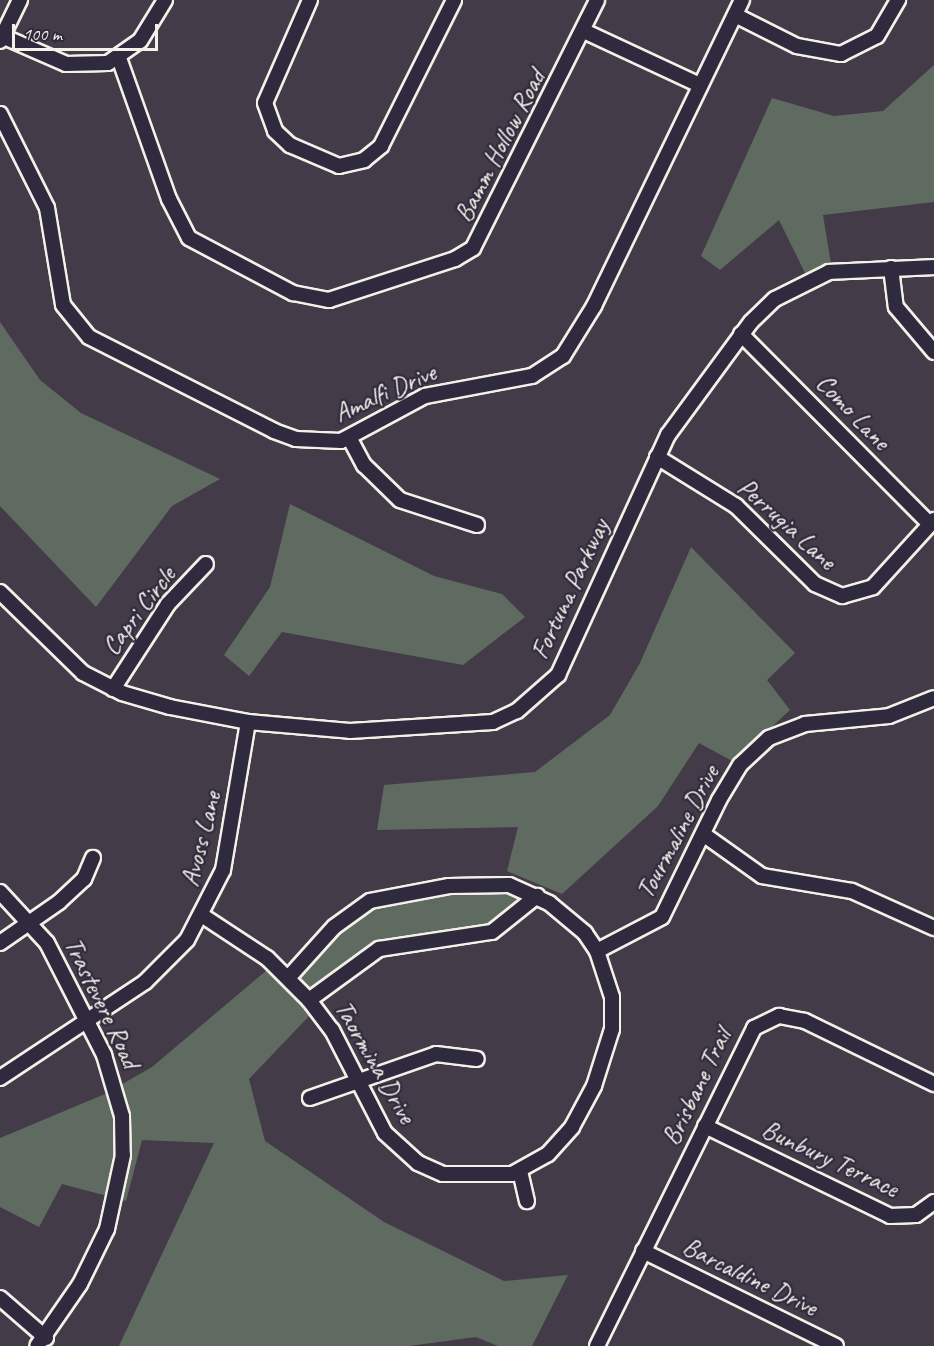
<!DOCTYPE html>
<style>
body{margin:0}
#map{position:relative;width:934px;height:1346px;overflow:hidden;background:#433b47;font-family:Caveat,sans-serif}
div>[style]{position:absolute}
.green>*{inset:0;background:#5f6b60}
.roads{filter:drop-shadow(2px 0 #f4f1e8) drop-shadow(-2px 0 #f4f1e8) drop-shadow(0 2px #f4f1e8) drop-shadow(0 -2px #f4f1e8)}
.minor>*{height:14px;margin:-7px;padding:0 7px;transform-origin:7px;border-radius:7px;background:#2f2a3d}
span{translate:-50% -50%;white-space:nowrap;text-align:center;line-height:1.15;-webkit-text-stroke:4.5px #2f2a3d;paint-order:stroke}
.street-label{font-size:26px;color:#f4f1e8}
.scale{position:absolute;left:12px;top:24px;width:146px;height:27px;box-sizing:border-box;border:3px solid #f4f1e8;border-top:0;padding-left:8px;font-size:18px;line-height:21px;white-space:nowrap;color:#f4f1e8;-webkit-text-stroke:4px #2f2a3d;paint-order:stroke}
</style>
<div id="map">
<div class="green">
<div style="clip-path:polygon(934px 65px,934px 202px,823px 215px,831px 264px,805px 273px,779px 220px,720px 270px,701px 256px,772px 98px,834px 116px,883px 111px)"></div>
<div style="clip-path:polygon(0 322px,40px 380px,81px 413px,220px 479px,172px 506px,96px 607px,0 506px)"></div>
<div style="clip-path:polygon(290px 504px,434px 576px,502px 594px,525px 617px,463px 665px,282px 632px,249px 676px,224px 655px,270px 587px)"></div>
<div style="clip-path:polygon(691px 547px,795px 653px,767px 680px,790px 710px,734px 762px,699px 743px,658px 806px,562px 894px,507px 871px,518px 827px,377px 830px,384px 785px,535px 772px,610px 715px,640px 663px)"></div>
<div style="clip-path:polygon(466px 888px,509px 892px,523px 903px,479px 930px,384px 941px,316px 986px,301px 1003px,312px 1013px,249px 1079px,265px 1141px,384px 1222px,504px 1281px,568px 1275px,532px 1346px,498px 1346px,476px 1337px,409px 1346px,119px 1346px,214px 1143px,142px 1140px,126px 1201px,62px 1184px,39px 1227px,0 1207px,0 1138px,105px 1094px,152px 1067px,267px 970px,285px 987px,359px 913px)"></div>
</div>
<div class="roads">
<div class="minor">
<div style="left:310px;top:0;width:112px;rotate:113.6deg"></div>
<div style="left:265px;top:103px;width:30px;rotate:70deg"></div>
<div style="left:275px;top:131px;width:21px;rotate:43deg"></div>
<div style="left:290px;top:145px;width:53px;rotate:23.2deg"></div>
<div style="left:339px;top:166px;width:26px;rotate:-13deg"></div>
<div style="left:364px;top:160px;width:22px;rotate:-39deg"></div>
<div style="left:381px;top:146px;width:163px;rotate:-63.4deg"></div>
<div style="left:735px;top:15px;width:69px;rotate:26.6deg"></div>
<div style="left:797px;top:46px;width:45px;rotate:10.3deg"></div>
<div style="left:841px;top:54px;width:40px;rotate:-26.6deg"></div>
<div style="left:877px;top:36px;width:42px;rotate:-59.7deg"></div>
<div style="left:584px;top:31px;width:128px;rotate:25deg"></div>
<div style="left:2px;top:36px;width:70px;rotate:23.6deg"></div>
<div style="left:66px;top:64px;width:42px;rotate:-1.4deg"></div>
<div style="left:108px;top:63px;width:39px;rotate:-35deg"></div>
<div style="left:140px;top:41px;width:48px;rotate:-58.6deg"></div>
<div style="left:0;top:41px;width:46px;rotate:-64deg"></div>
<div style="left:119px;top:58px;width:150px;rotate:70.5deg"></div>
<div style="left:169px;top:199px;width:44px;rotate:62.9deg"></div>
<div style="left:189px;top:238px;width:118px;rotate:27.9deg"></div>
<div style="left:293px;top:293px;width:37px;rotate:11deg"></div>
<div style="left:329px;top:300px;width:133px;rotate:-18deg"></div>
<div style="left:455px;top:259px;width:21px;rotate:-31deg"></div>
<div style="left:473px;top:248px;width:277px;rotate:-63.4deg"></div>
<div style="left:0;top:114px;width:105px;rotate:63.4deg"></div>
<div style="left:47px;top:208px;width:98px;rotate:80.6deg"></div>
<div style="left:63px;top:305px;width:41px;rotate:50.9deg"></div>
<div style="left:89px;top:337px;width:208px;rotate:26.9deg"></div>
<div style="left:274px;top:431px;width:23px;rotate:20deg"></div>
<div style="left:296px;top:439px;width:45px;rotate:2.5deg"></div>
<div style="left:341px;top:441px;width:95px;rotate:-28.2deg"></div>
<div style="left:425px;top:396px;width:109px;rotate:-10.6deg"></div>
<div style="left:532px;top:376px;width:37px;rotate:-33deg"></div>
<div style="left:563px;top:356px;width:59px;rotate:-58.2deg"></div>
<div style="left:594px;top:306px;width:340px;rotate:-64.2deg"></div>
<div style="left:891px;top:268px;width:39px;rotate:83deg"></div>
<div style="left:896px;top:307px;width:59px;rotate:49.8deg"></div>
<div style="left:741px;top:334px;width:268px;rotate:45.2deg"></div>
<div style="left:350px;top:439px;width:30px;rotate:62deg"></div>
<div style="left:364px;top:465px;width:50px;rotate:44.2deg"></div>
<div style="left:400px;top:500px;width:81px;rotate:18deg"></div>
<div style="left:657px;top:457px;width:93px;rotate:31.8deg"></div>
<div style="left:736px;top:506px;width:111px;rotate:44.6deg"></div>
<div style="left:815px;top:584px;width:30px;rotate:24deg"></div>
<div style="left:842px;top:596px;width:32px;rotate:-16deg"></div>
<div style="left:873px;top:587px;width:91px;rotate:-47.7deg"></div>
<div style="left:0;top:592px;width:116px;rotate:44.3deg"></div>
<div style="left:83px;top:673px;width:44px;rotate:27.1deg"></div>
<div style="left:122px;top:693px;width:50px;rotate:16.3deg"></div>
<div style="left:170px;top:707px;width:79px;rotate:10.9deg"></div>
<div style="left:248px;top:722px;width:102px;rotate:5deg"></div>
<div style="left:350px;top:731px;width:143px;rotate:-3.6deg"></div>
<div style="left:493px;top:722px;width:26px;rotate:-25deg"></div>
<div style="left:517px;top:711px;width:55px;rotate:-41.3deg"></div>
<div style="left:558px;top:675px;width:264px;rotate:-65.4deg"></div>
<div style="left:668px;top:435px;width:140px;rotate:-53.7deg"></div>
<div style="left:751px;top:322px;width:33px;rotate:-44deg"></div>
<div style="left:775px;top:299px;width:60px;rotate:-26.6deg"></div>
<div style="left:829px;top:272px;width:105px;rotate:-2.7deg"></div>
<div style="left:113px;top:689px;width:101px;rotate:-57.1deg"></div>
<div style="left:168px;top:604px;width:55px;rotate:-46.5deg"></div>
<div style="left:703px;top:834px;width:72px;rotate:35.4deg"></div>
<div style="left:762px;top:876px;width:91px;rotate:9.5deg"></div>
<div style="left:852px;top:891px;width:90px;rotate:24.3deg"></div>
<div style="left:0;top:892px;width:69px;rotate:47.3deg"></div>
<div style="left:47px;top:943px;width:126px;rotate:63deg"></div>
<div style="left:104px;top:1055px;width:64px;rotate:73.6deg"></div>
<div style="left:122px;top:1116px;width:39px;rotate:89deg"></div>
<div style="left:123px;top:1155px;width:76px;rotate:102.2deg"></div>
<div style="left:107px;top:1229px;width:61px;rotate:116.1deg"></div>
<div style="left:80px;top:1284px;width:75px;rotate:124.7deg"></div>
<div style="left:203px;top:916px;width:77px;rotate:33.3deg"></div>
<div style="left:267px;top:958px;width:59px;rotate:45deg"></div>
<div style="left:309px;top:1000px;width:38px;rotate:53deg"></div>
<div style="left:332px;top:1030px;width:116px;rotate:62.8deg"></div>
<div style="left:385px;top:1133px;width:45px;rotate:42.3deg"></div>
<div style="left:418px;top:1163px;width:27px;rotate:24deg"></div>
<div style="left:443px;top:1174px;width:69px"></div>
<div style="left:512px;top:1174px;width:41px;rotate:-29.1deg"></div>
<div style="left:548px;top:1154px;width:36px;rotate:-48deg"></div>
<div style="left:572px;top:1127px;width:47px;rotate:-61.8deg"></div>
<div style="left:594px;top:1086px;width:60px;rotate:-72.5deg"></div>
<div style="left:612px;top:1029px;width:32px;rotate:-90deg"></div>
<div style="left:612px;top:997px;width:48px;rotate:-108.1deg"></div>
<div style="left:597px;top:951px;width:22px;rotate:-124deg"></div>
<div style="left:585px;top:933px;width:47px;rotate:-140.2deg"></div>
<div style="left:549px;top:903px;width:44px;rotate:-155.8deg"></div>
<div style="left:509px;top:885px;width:60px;rotate:179deg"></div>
<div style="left:449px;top:886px;width:80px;rotate:169.2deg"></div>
<div style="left:370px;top:901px;width:44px;rotate:144.2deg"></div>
<div style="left:334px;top:927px;width:69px;rotate:132deg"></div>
<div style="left:0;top:943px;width:72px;rotate:-34.8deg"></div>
<div style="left:59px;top:902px;width:34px;rotate:-43deg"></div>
<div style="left:84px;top:879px;width:23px;rotate:-67deg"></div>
<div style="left:597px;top:951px;width:73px;rotate:-27.6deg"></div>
<div style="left:662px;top:917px;width:130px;rotate:-64deg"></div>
<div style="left:719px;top:800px;width:41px;rotate:-59deg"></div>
<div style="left:740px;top:765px;width:40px;rotate:-43deg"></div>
<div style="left:769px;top:738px;width:39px;rotate:-21deg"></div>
<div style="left:805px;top:724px;width:84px;rotate:-5.4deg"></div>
<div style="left:889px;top:716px;width:48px;rotate:-21.8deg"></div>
<div style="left:309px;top:1000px;width:87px;rotate:-36.1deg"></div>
<div style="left:379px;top:949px;width:114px;rotate:-8.6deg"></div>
<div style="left:492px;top:932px;width:58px;rotate:-38.7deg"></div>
<div style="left:0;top:1078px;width:174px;rotate:-33.5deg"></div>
<div style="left:145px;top:982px;width:59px;rotate:-45deg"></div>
<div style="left:187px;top:940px;width:79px;rotate:-62.8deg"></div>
<div style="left:223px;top:870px;width:150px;rotate:-80.4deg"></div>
<div style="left:310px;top:1098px;width:133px;rotate:-19.2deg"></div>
<div style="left:436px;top:1054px;width:41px;rotate:7deg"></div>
<div style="left:705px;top:1126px;width:206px;rotate:25.9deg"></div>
<div style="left:890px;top:1216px;width:26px;rotate:-2deg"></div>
<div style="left:916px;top:1215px;width:22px;rotate:-36deg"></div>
<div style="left:520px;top:1171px;width:31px;rotate:77deg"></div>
<div style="left:643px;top:1251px;width:215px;rotate:26.2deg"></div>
<div style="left:0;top:1298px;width:61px;rotate:41deg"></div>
<div style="left:597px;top:1346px;width:355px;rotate:-63.7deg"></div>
<div style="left:754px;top:1028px;width:28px;rotate:-26deg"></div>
<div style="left:779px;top:1016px;width:26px;rotate:11deg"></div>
<div style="left:805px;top:1021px;width:144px;rotate:26deg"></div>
</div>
</div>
<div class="street-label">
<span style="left:500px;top:146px;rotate:-63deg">Bamm Hollow Road</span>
<span style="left:385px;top:393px;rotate:-24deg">Amalfi Drive</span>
<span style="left:853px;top:412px;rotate:46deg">Como Lane</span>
<span style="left:787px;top:524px;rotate:42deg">Perrugia Lane</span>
<span style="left:570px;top:589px;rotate:-65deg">Fortuna Parkway</span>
<span style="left:139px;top:611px;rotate:-53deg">Capri Circle</span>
<span style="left:678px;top:832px;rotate:-62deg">Tourmaline Drive</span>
<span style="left:201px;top:839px;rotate:-76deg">Avoss Lane</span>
<span style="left:102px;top:1003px;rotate:64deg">Trastevere Road</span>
<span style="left:375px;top:1062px;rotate:60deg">Taormina Drive</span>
<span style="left:697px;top:1087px;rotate:-64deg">Brisbane Trail</span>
<span style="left:830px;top:1159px;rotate:25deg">Bunbury Terrace</span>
<span style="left:750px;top:1277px;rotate:26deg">Barcaldine Drive</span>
</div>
<div class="scale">100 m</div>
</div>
